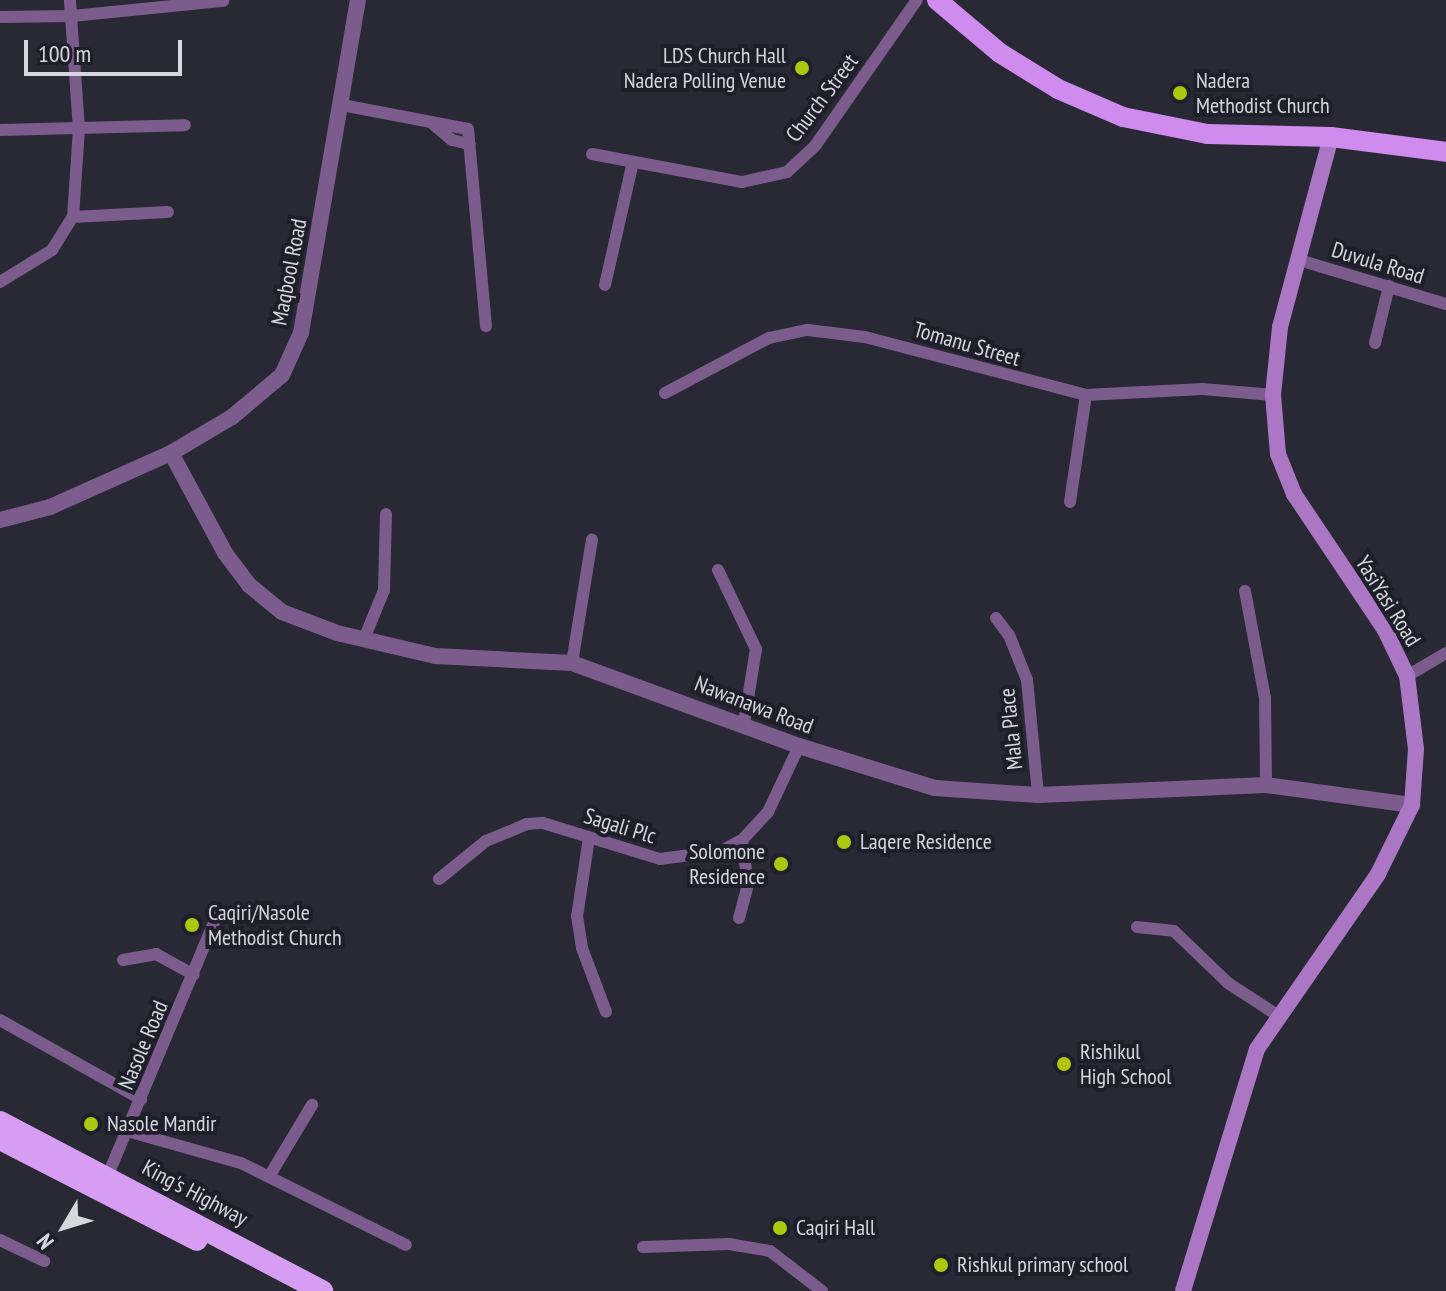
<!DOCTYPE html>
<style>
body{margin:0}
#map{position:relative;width:1446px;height:1291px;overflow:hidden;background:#282934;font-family:"PT Sans Narrow",sans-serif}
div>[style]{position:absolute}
.minor>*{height:12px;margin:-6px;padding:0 6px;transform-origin:6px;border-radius:6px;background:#7c5c8c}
.tertiary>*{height:16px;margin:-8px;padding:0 8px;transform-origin:8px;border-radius:8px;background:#7c5c8c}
.secondary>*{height:16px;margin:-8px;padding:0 8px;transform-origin:8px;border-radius:8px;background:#ab76c3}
.primary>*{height:20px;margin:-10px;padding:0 10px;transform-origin:10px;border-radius:10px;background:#cf8bee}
.trunk>*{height:22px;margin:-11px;padding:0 11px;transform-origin:11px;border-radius:11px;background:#d79df2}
.dots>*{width:22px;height:22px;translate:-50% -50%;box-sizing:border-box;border:4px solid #1e1f2a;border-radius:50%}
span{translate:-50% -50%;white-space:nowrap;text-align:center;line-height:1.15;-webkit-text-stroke:8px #1e1f2a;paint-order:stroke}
.poi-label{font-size:22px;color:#d6d6de}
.right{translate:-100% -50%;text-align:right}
.left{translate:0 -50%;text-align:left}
.street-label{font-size:22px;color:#d6d6de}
.north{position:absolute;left:24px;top:1187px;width:80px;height:80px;-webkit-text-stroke:6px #1e1f2a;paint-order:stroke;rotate:232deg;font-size:22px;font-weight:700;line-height:32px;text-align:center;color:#d6d6de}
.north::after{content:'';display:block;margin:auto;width:28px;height:36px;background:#d6d6de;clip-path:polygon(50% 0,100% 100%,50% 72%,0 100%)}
.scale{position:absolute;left:24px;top:40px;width:158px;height:36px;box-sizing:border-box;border:4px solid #d6d6de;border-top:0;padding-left:10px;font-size:24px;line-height:28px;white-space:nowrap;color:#d6d6de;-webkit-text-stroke:6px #1e1f2a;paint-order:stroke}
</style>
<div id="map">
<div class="minor">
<div style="left:0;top:17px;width:72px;rotate:-0.8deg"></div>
<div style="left:72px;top:16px;width:152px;rotate:-5.7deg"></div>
<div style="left:342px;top:105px;width:128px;rotate:10.8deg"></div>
<div style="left:468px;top:129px;width:198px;rotate:84.8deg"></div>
<div style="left:434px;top:125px;width:23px;rotate:40deg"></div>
<div style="left:452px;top:140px;width:18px;rotate:13deg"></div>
<div style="left:0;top:130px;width:185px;rotate:-1.5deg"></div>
<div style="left:592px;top:154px;width:153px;rotate:10.6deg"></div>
<div style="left:742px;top:182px;width:46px;rotate:-12.5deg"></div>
<div style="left:787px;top:172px;width:38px;rotate:-43deg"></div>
<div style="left:815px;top:146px;width:178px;rotate:-55.1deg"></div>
<div style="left:73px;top:217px;width:95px;rotate:-3deg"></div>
<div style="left:1299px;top:260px;width:153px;rotate:16.7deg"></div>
<div style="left:0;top:282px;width:61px;rotate:-31.6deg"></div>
<div style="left:52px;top:250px;width:39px;rotate:-58deg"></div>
<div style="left:73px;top:217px;width:87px;rotate:-86.1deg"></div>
<div style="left:79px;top:130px;width:130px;rotate:-94deg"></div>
<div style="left:605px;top:285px;width:126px;rotate:-77.2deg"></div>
<div style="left:1375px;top:343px;width:59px;rotate:-76.2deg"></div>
<div style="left:665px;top:393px;width:118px;rotate:-27.9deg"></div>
<div style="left:769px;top:338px;width:40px;rotate:-12deg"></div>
<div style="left:808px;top:330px;width:57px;rotate:7deg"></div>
<div style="left:865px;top:337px;width:228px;rotate:14.7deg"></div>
<div style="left:1086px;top:395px;width:116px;rotate:-3deg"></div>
<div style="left:1202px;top:389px;width:71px;rotate:4.8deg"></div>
<div style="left:1070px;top:502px;width:108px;rotate:-81.5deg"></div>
<div style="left:718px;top:570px;width:88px;rotate:64.3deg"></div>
<div style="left:756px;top:649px;width:75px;rotate:99.2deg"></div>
<div style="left:1245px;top:591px;width:109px;rotate:79.4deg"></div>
<div style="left:1265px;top:698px;width:87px;rotate:89.3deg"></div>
<div style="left:996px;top:618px;width:21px;rotate:53deg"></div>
<div style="left:1009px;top:635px;width:48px;rotate:68.2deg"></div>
<div style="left:1027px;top:680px;width:116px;rotate:84.5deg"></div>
<div style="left:364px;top:639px;width:53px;rotate:-67.8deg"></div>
<div style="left:384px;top:590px;width:76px;rotate:-88.5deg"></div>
<div style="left:572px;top:663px;width:125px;rotate:-80.8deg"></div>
<div style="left:1407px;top:676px;width:45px;rotate:-30.5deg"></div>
<div style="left:589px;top:838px;width:79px;rotate:98.7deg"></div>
<div style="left:577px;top:916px;width:32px;rotate:81deg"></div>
<div style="left:582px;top:948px;width:68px;rotate:69.4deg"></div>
<div style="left:439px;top:879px;width:60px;rotate:-39deg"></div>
<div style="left:486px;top:841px;width:44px;rotate:-22.5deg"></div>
<div style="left:527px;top:824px;width:16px;rotate:-4deg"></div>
<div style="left:543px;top:823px;width:122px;rotate:17.1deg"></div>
<div style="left:660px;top:859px;width:62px;rotate:-7.5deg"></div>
<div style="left:721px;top:851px;width:24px;rotate:-28deg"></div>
<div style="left:742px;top:840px;width:38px;rotate:-47deg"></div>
<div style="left:768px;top:812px;width:73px;rotate:-64.8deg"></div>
<div style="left:739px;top:918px;width:35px;rotate:-75deg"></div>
<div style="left:748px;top:884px;width:44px;rotate:-97.8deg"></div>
<div style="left:1137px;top:927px;width:37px;rotate:6deg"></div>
<div style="left:1174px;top:931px;width:75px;rotate:43.9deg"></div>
<div style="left:1228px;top:983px;width:59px;rotate:33.1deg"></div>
<div style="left:123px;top:960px;width:34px;rotate:-10deg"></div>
<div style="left:156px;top:954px;width:43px;rotate:28.9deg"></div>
<div style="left:0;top:1020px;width:162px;rotate:29.3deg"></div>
<div style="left:127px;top:1131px;width:118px;rotate:15.7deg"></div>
<div style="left:241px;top:1163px;width:184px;rotate:26.4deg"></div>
<div style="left:270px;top:1175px;width:82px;rotate:-59deg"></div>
<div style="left:105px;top:1182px;width:292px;rotate:-67.2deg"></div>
<div style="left:0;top:1240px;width:49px;rotate:25.5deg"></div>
<div style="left:643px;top:1247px;width:86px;rotate:-2deg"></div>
<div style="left:729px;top:1244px;width:42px;rotate:9.7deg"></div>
<div style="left:770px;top:1251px;width:66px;rotate:37.6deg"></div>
</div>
<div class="tertiary">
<div style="left:171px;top:453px;width:114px;rotate:61.6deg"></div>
<div style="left:225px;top:553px;width:40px;rotate:53deg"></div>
<div style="left:249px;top:585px;width:43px;rotate:39.3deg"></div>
<div style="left:282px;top:612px;width:59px;rotate:20.9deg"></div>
<div style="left:337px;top:633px;width:101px;rotate:13.2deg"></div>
<div style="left:435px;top:656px;width:137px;rotate:2.9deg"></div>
<div style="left:572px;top:663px;width:242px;rotate:20.1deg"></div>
<div style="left:799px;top:746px;width:142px;rotate:17.2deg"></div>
<div style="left:935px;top:788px;width:103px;rotate:3.9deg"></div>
<div style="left:1038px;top:795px;width:228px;rotate:-2.5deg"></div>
<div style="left:1266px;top:785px;width:147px;rotate:7.8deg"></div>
<div style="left:0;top:520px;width:52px;rotate:-14.6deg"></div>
<div style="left:50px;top:507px;width:133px;rotate:-24.1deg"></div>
<div style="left:171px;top:453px;width:71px;rotate:-30.5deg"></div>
<div style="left:232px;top:417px;width:65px;rotate:-40deg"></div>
<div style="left:282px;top:375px;width:46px;rotate:-65.7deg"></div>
<div style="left:301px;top:333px;width:338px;rotate:-80.3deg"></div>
</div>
<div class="secondary">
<div style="left:1183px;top:1291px;width:253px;rotate:-73deg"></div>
<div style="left:1257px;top:1049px;width:213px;rotate:-55.3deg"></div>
<div style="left:1378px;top:874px;width:77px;rotate:-63.8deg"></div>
<div style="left:1412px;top:805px;width:56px;rotate:-85.9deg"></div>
<div style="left:1416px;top:749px;width:74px;rotate:-97deg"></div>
<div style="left:1407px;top:676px;width:51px;rotate:-115.6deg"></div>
<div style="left:1385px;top:630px;width:164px;rotate:-123.8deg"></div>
<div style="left:1294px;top:494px;width:43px;rotate:-111.8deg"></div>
<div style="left:1278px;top:454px;width:59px;rotate:-94.8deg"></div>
<div style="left:1273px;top:395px;width:68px;rotate:-84.1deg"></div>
<div style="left:1280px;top:327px;width:197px;rotate:-75deg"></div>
</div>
<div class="primary">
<div style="left:937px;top:0;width:82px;rotate:40.1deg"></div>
<div style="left:1000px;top:53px;width:68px;rotate:31.8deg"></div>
<div style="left:1058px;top:89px;width:71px;rotate:23.3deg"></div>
<div style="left:1123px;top:117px;width:86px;rotate:11.4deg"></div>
<div style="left:1207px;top:134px;width:124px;rotate:1.4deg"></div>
<div style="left:1331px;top:137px;width:116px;rotate:7.4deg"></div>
</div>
<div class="trunk">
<div style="left:0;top:1122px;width:364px;rotate:27.7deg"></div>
<div style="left:0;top:1139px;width:221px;rotate:27.1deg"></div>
</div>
<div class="dots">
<div style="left:802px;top:68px;background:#adc60e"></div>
<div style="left:1180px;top:93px;background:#adc60e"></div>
<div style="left:844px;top:842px;background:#adc60e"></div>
<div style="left:781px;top:864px;background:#adc60e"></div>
<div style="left:192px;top:925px;background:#adc60e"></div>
<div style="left:1064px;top:1064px;background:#adc60e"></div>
<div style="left:91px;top:1124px;background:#adc60e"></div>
<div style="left:780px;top:1228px;background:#adc60e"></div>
<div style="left:941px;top:1265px;background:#adc60e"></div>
</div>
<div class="poi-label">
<span class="right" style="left:786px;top:68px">LDS Church Hall<br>Nadera Polling Venue</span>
<span class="left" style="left:1196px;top:93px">Nadera<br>Methodist Church</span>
<span class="left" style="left:860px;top:842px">Laqere Residence</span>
<span class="right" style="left:765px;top:864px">Solomone<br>Residence</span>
<span class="left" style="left:208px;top:925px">Caqiri/Nasole<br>Methodist Church</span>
<span class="left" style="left:1080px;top:1064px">Rishikul<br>High School</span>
<span class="left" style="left:107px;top:1124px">Nasole Mandir</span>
<span class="left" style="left:796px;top:1228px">Caqiri Hall</span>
<span class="left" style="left:957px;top:1265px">Rishkul primary school</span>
</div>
<div class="street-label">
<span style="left:822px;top:98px;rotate:-53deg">Church Street</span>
<span style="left:1378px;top:263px;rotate:17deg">Duvula Road</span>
<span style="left:289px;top:272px;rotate:-79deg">Maqbool Road</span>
<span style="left:967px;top:344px;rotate:16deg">Tomanu Street</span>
<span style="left:1388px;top:601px;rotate:58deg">YasiYasi Road</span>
<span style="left:754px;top:705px;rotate:21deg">Nawanawa Road</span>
<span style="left:1011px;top:729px;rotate:-96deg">Mala Place</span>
<span style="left:620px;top:826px;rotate:17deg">Sagali Plc</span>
<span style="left:143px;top:1045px;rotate:-67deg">Nasole Road</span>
<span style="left:195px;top:1193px;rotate:28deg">King's Highway</span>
</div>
<div class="north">N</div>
<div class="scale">100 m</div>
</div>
